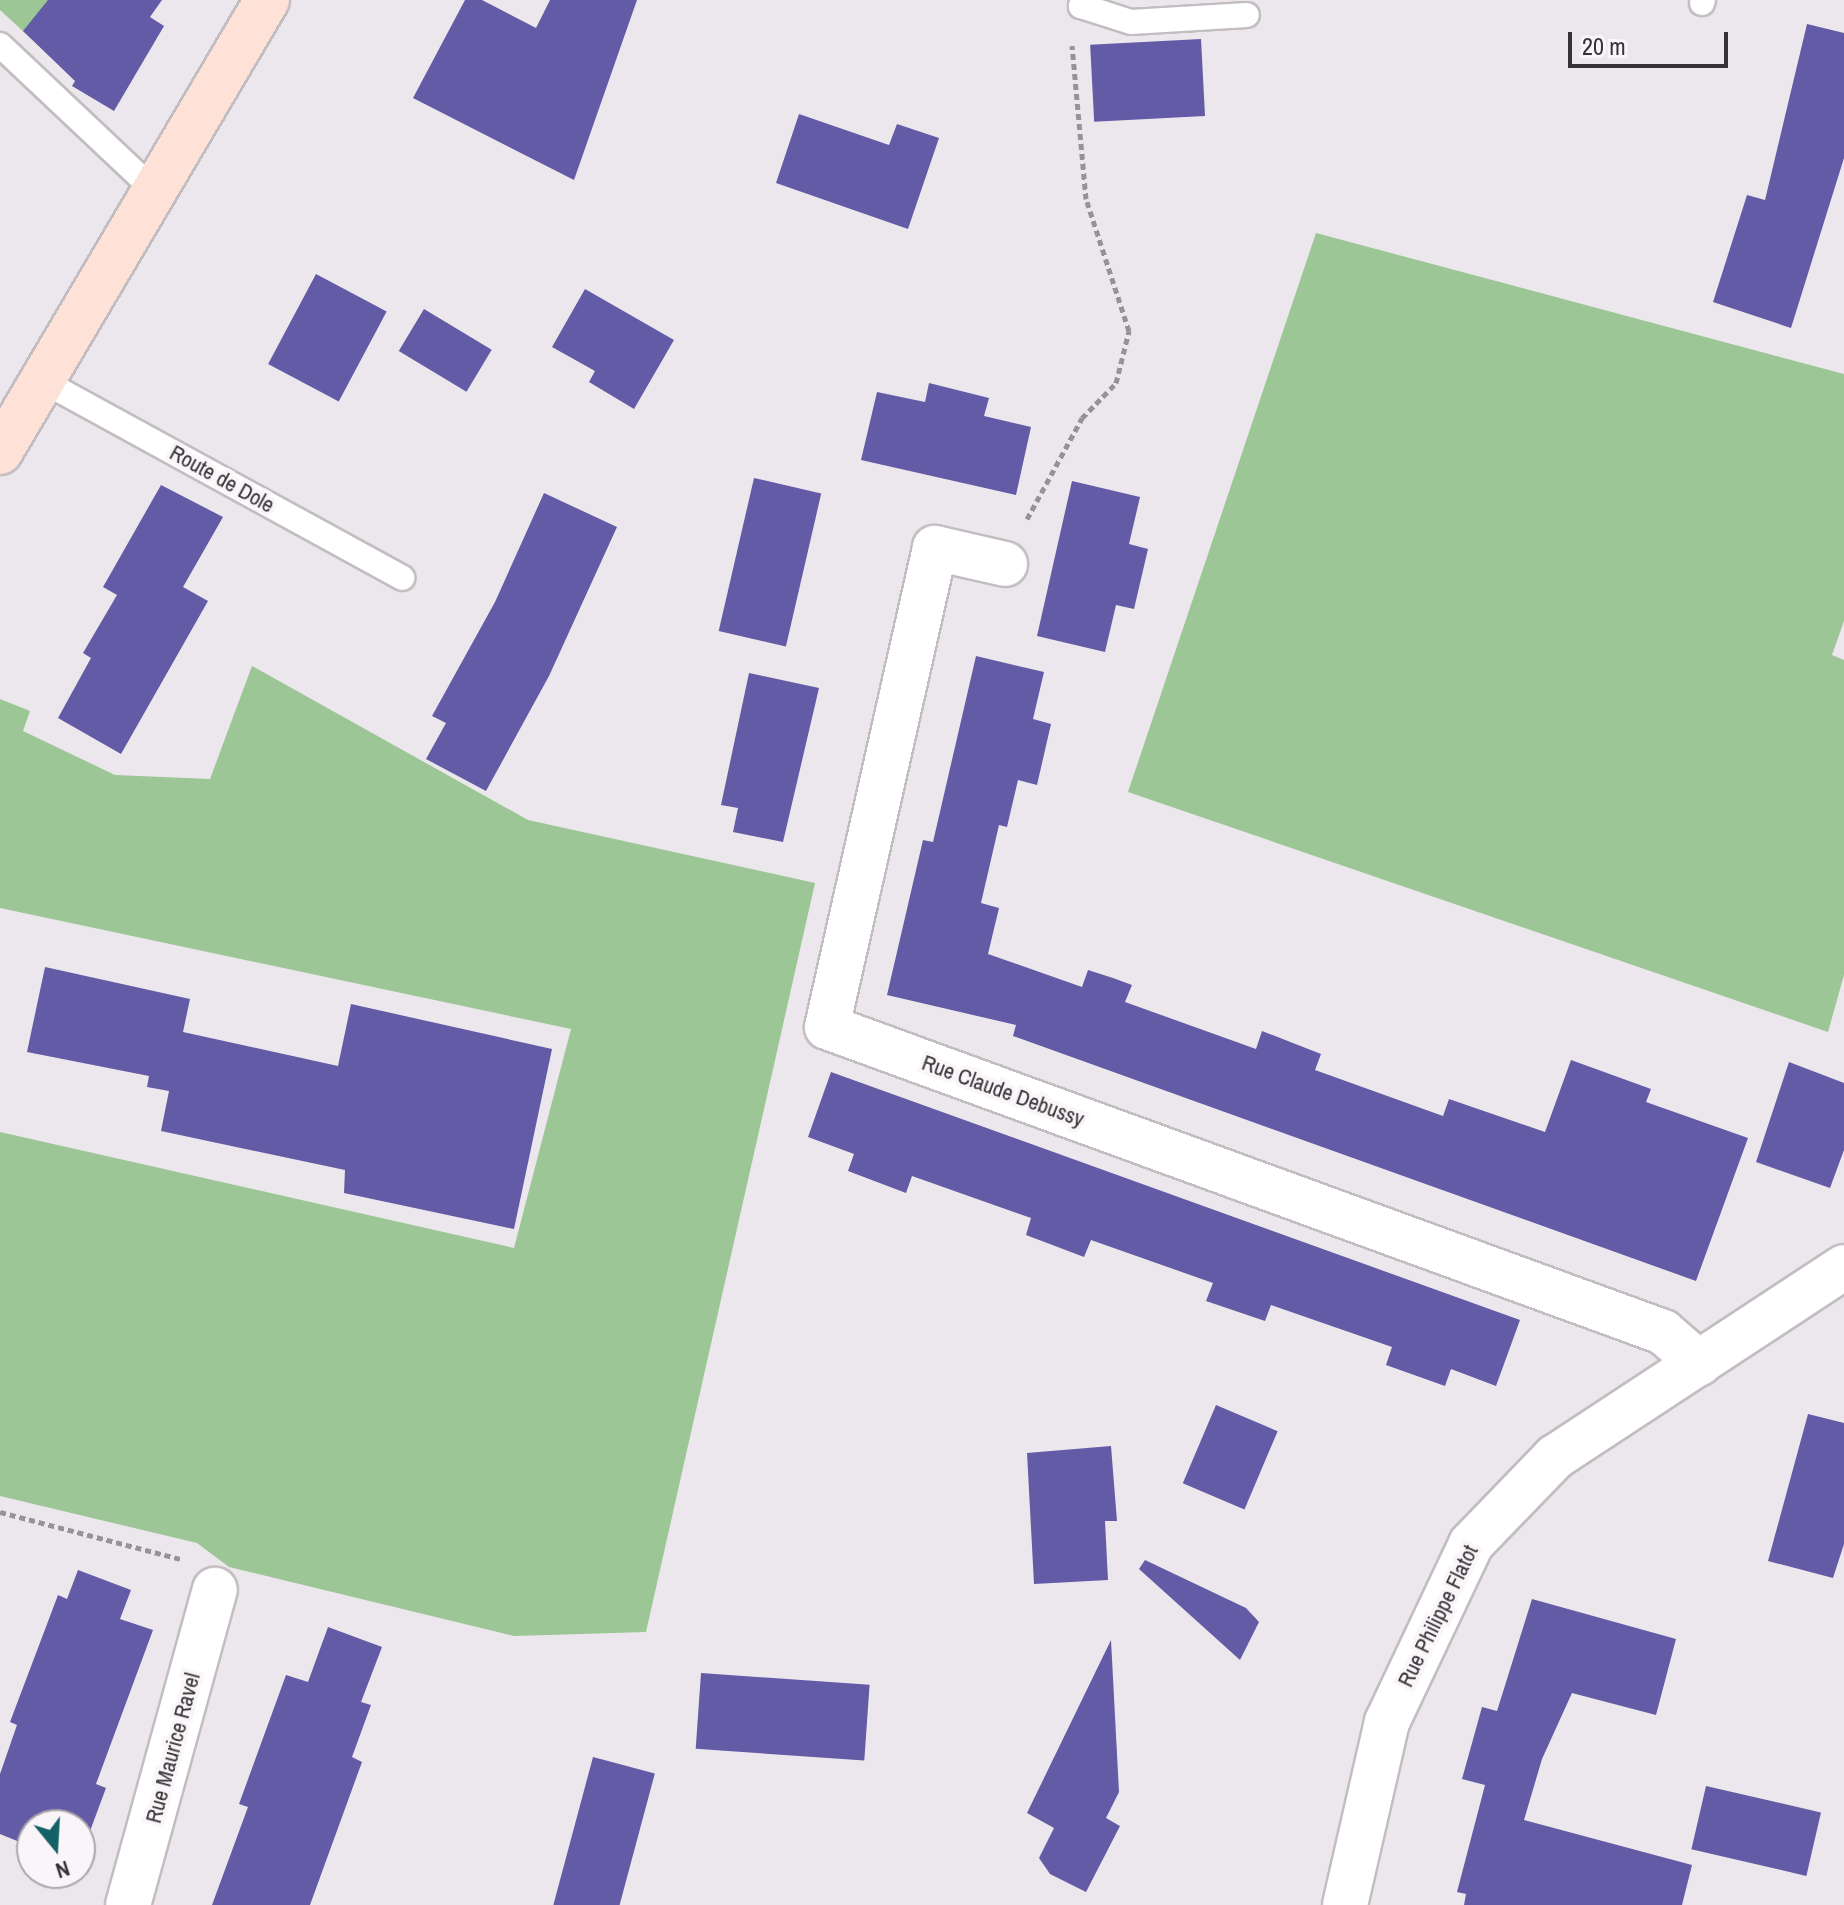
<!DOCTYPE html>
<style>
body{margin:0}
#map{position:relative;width:1844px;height:1905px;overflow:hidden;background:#ece7ec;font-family:"Archivo Narrow",sans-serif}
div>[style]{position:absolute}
.green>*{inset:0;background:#9cc696}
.building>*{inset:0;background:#635ba5;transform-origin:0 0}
.path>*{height:5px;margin-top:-2.5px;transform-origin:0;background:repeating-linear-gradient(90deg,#969396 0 6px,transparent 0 10px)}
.roads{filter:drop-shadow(2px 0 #c2bdc1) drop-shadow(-2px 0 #c2bdc1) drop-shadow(0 2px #c2bdc1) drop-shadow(0 -2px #c2bdc1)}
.service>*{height:24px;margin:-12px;padding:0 12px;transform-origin:12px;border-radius:12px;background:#fff}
.minor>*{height:44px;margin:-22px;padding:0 22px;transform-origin:22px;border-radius:22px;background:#fff}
.secondary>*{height:44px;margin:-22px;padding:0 22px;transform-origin:22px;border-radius:22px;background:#fee2d8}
span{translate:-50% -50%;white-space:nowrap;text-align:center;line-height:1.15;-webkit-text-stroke:8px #faf5f9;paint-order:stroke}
.street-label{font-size:22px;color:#353335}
.north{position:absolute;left:16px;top:1809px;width:80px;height:80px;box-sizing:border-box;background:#faf5f9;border:2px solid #aba7ab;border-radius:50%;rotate:162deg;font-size:22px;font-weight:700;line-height:32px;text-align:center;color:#353335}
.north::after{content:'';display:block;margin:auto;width:28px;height:36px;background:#126268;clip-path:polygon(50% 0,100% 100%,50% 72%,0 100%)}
.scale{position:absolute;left:1568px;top:32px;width:160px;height:36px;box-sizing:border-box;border:4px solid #353335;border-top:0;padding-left:10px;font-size:24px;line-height:28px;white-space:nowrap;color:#353335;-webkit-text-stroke:6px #faf5f9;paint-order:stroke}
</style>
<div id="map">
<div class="green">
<div style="clip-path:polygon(0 0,110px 0,76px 80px,0 10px)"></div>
<div style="clip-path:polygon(1316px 233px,1844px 374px,1844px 621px,1832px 655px,1844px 660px,1844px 975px,1828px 1032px,1128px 792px)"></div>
<div style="clip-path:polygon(252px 666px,528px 820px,815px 883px,646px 1632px,514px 1636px,229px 1567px,197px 1543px,0 1496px,0 1132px,514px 1248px,571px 1029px,0 908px,0 699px,30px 711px,23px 731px,115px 775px,210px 779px)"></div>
</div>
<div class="building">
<div style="clip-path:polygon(48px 0,162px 0,150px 17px,164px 26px,114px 111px,72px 86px,75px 81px,23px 31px)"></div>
<div style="clip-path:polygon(465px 0,482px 0,536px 28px,550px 0,637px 0,574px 180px,413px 98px)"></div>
<div style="clip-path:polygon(1807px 24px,1844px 33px,1844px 158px,1791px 328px,1713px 302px,1747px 195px,1765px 200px)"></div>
<div style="left:1201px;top:39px;width:77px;height:111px;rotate:87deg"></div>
<div style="clip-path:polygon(799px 114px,889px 145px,897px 124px,939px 138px,908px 229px,776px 183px)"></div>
<div style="left:316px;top:274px;width:80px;height:102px;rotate:28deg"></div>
<div style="clip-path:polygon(585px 289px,674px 340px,634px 409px,589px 382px,595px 371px,552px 347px)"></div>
<div style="left:424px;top:309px;width:79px;height:49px;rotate:31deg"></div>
<div style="clip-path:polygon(929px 383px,989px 398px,984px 416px,1031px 427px,1016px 495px,861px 460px,877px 392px,925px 402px)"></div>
<div style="left:754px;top:478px;width:69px;height:157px;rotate:13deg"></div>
<div style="clip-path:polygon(1072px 481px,1140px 497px,1129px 544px,1148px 549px,1134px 609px,1116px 605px,1105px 652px,1037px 636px)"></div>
<div style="clip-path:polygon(161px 485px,223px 517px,183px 587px,208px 601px,121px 754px,58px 718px,91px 658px,83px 653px,117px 595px,103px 587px)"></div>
<div style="clip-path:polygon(544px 493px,617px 527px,549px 676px,486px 791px,426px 759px,446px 723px,432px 716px,495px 602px)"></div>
<div style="clip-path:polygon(976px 656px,1044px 672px,1033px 719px,1051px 724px,1037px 785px,1018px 780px,1007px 827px,999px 825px,981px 903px,999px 908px,988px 954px,1082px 987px,1088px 970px,1113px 978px,1132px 985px,1125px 1002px,1256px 1049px,1262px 1031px,1321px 1054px,1315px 1070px,1443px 1116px,1449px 1099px,1545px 1132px,1571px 1060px,1651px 1089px,1646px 1102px,1748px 1138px,1696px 1281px,1013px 1036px,1016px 1025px,887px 995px,923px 840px,933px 842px)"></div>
<div style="clip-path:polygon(749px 673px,819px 688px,783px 842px,733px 832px,738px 808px,721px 805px)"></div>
<div style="clip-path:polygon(45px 967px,190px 999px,183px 1032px,338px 1066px,351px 1004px,552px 1049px,514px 1229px,344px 1193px,345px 1170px,161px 1131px,169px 1091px,147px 1087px,149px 1076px,27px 1052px)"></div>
<div style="clip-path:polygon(1789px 1062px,1844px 1083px,1844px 1150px,1830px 1188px,1756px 1162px)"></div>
<div style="clip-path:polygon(831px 1072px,1520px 1320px,1496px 1386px,1451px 1369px,1445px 1386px,1386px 1365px,1392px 1347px,1271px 1305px,1265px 1321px,1206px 1301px,1213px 1283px,1091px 1240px,1084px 1257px,1026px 1235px,1031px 1218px,912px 1176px,906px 1193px,848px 1171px,854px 1154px,808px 1137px)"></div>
<div style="left:1216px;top:1405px;width:67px;height:85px;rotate:23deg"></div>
<div style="clip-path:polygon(1808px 1414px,1844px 1423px,1844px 1544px,1833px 1578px,1768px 1561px)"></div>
<div style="clip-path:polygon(1111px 1446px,1117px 1521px,1105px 1521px,1108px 1580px,1034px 1584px,1027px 1453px)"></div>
<div style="clip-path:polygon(1145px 1560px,1246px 1608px,1259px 1622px,1240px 1660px,1139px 1569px)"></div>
<div style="clip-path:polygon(78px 1570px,131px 1590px,120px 1619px,153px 1630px,96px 1784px,106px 1788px,80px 1858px,80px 1825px,32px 1825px,32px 1847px,0 1834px,0 1774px,17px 1725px,10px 1722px,58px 1595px,67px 1599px)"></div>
<div style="clip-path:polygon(1532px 1599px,1676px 1639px,1656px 1715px,1572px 1693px,1542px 1759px,1524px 1820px,1692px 1865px,1682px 1905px,1464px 1905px,1466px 1894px,1457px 1892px,1485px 1785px,1462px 1779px,1482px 1707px,1497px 1711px)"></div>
<div style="clip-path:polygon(328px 1627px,382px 1647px,361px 1702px,371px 1705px,352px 1757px,362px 1762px,310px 1905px,212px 1905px,248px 1807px,239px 1804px,286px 1675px,308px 1682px)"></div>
<div style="clip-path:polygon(1111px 1640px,1119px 1792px,1106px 1818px,1120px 1826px,1086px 1892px,1050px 1874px,1039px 1858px,1054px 1828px,1027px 1813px)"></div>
<div style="left:701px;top:1673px;width:169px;height:76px;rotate:4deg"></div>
<div style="left:593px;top:1757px;width:64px;height:153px;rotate:15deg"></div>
<div style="left:1706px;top:1786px;width:118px;height:65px;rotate:13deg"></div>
</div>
<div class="path">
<div style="left:1027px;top:519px;width:115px;rotate:-61.4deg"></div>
<div style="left:1082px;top:418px;width:49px;rotate:-45.8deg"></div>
<div style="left:1116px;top:383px;width:54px;rotate:-76deg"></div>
<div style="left:1129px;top:331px;width:139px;rotate:-108deg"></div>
<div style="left:1086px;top:199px;width:154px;rotate:-95.2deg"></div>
<div style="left:0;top:1512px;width:186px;rotate:14.6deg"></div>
</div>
<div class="roads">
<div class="service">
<div style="left:1084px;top:0;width:7px;rotate:117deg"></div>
<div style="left:1081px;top:6px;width:52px;rotate:17.7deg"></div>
<div style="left:1131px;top:22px;width:116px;rotate:-3.5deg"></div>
<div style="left:1702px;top:3px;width:3px;rotate:-72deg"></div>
<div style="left:0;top:45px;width:212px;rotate:43.3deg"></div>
<div style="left:41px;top:380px;width:412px;rotate:28.7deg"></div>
</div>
<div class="minor">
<div style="left:1005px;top:564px;width:72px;rotate:-167.1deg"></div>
<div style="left:935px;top:548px;width:491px;rotate:102.7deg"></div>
<div style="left:827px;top:1027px;width:890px;rotate:20.04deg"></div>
<div style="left:1663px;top:1332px;width:48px;rotate:40.7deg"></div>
<div style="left:128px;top:1905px;width:327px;rotate:-74.6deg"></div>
<div style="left:1345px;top:1905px;width:188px;rotate:-77.1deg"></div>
<div style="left:1387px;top:1722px;width:197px;rotate:-64.7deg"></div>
<div style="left:1471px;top:1544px;width:121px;rotate:-46deg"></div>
<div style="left:1555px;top:1457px;width:346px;rotate:-33.3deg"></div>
</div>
<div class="secondary">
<div style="left:0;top:452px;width:525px;rotate:-59.43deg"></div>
</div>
</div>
<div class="street-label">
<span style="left:222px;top:479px;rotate:29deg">Route de Dole</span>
<span style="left:1003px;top:1091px;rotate:20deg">Rue Claude Debussy</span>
<span style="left:1438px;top:1616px;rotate:-64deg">Rue Philippe Flatot</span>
<span style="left:173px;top:1748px;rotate:-75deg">Rue Maurice Ravel</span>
</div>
<div class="north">N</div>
<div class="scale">20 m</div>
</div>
